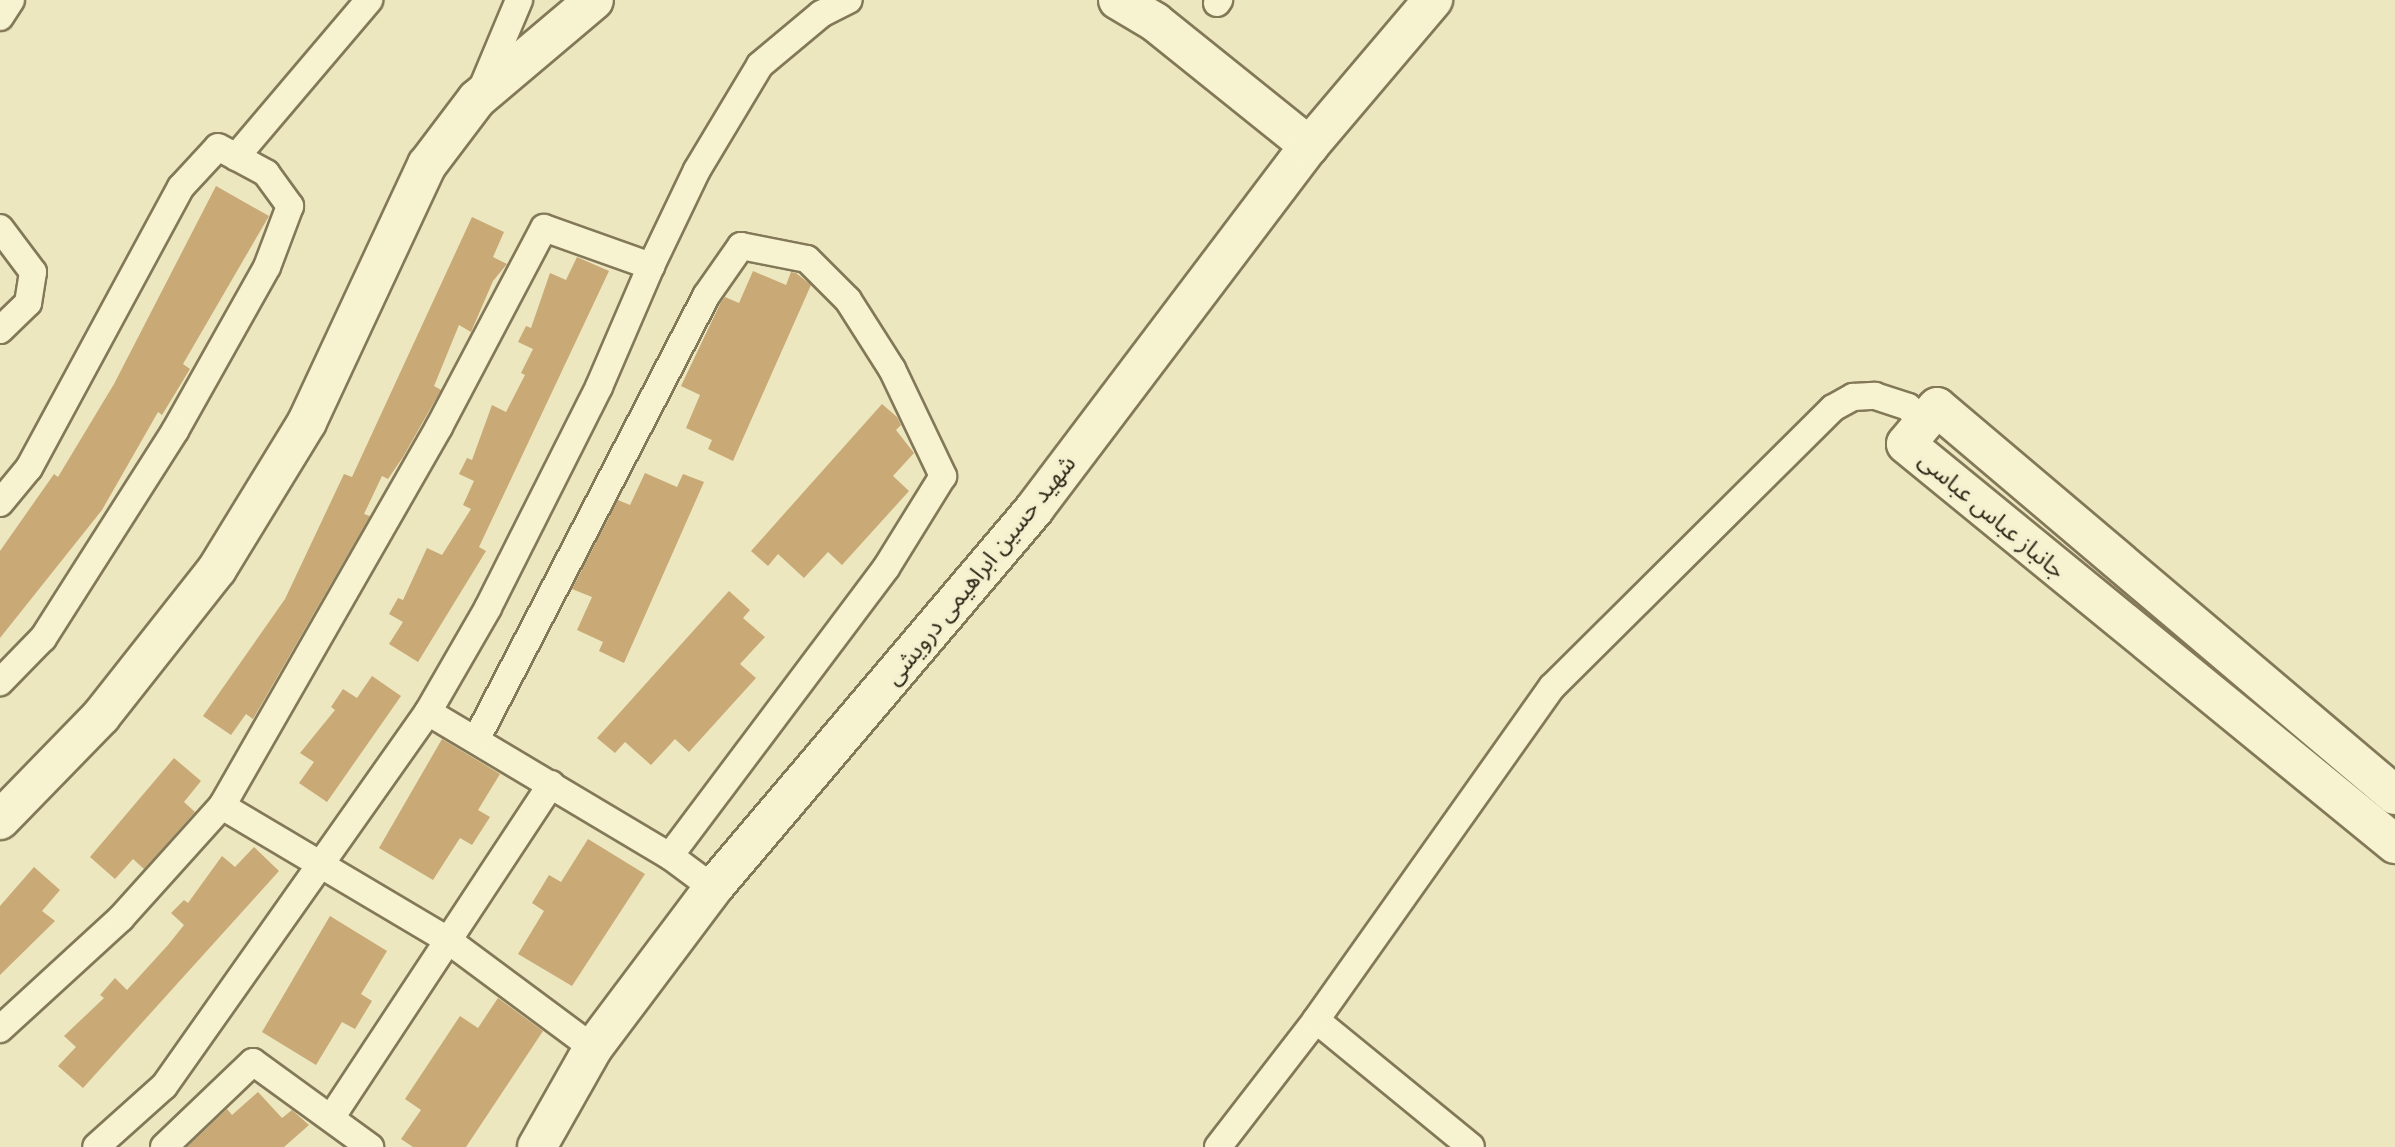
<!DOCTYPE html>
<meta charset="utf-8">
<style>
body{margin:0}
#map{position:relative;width:2395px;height:1147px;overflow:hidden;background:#ece7bf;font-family:"Zilla Slab","Noto Sans Arabic",serif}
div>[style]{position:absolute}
.building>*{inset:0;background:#c9a976}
.roads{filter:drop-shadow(2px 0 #837858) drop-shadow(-2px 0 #837858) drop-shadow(0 2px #837858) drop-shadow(0 -2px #837858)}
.street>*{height:26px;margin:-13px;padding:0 13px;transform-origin:13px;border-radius:13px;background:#f7f3d1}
.secondary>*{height:38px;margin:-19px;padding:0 19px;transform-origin:19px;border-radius:19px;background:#f7f3d1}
span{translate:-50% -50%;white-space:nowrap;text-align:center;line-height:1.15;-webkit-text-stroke:6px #f3f0ce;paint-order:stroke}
.street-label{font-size:24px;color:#332c1c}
</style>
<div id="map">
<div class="building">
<div style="clip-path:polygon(216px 186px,269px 216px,183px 364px,190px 369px,162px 415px,158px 412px,102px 510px,0 638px,0 551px,54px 474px,58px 477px,114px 384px)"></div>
<div style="clip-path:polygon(472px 217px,504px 232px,493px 257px,507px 264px,493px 281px,471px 332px,459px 325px,434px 386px,441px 390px,403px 457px,388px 479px,382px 476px,364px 514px,370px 516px,253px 719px,246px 714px,231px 735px,203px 716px,285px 599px,344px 474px,352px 477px)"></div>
<div style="clip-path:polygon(577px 257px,609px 271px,479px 547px,486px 551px,418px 662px,389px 644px,403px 622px,389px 614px,398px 598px,403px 600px,427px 548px,442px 555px,471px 509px,463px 505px,474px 481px,459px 474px,467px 458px,472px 460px,492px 405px,506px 412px,525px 375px,521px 373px,533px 349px,518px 342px,526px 326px,531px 328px,550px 273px,566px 280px)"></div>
<div style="clip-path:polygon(753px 271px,786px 285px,791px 272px,796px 273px,811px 285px,733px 461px,708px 449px,712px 440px,686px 428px,700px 395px,681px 386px,720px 304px,725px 297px,739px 303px)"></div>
<div style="clip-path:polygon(882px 404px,897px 417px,901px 425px,896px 430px,914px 453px,893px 476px,909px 491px,842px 565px,828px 552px,804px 578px,778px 554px,768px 566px,751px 551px)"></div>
<div style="clip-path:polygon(645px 473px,677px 487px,683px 474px,704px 482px,624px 663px,599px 651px,603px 642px,577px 630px,592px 597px,572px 589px,618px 500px,630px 505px)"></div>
<div style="clip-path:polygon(729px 591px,750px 610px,743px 618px,765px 637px,740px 664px,756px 678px,689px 752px,675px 739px,651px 765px,625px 742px,615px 753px,597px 738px)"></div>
<div style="clip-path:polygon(372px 676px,401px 696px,327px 802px,299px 783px,314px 762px,300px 753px,335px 710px,331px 707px,343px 689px,357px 698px)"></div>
<div style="clip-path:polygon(442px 739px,500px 774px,478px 810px,490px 817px,472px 845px,460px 838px,433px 880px,379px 848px)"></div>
<div style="clip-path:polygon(174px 758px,201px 781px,184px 802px,195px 812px,144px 869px,133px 859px,115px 879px,90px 857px)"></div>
<div style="clip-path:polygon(588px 839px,645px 874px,572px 986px,518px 954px,544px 911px,532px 903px,549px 875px,561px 882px)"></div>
<div style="clip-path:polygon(254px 847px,279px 871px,83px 1088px,58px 1066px,76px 1047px,64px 1036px,104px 998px,100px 995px,115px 978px,127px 990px,168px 945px,184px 925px,171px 913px,184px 900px,188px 903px,222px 856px,235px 867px)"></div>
<div style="clip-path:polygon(34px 867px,60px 890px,42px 911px,55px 921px,0 975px,0 906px)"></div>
<div style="clip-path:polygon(330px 916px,387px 951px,361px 994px,372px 1001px,355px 1029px,342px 1022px,316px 1065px,262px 1032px)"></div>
<div style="clip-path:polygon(498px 998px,543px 1031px,466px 1147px,413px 1147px,401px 1139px,421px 1110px,405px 1099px,460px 1016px,478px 1028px)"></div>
<div style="clip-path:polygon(258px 1092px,282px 1118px,292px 1110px,309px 1125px,284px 1147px,187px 1147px,227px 1109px,232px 1115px)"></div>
</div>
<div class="roads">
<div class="street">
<div style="left:1217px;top:3px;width:4px;rotate:-56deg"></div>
<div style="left:0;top:17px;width:20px;rotate:-57deg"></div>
<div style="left:480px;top:93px;width:101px;rotate:-67.2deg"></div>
<div style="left:236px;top:157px;width:206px;rotate:-49.7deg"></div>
<div style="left:0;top:228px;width:55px;rotate:53.1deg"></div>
<div style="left:33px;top:272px;width:31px;rotate:99deg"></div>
<div style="left:28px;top:303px;width:39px;rotate:136deg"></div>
<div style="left:651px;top:266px;width:106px;rotate:-64.4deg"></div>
<div style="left:697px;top:170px;width:122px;rotate:-59deg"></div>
<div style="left:760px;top:65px;width:80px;rotate:-39.9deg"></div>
<div style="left:821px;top:14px;width:31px;rotate:-27deg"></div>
<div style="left:0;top:503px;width:45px;rotate:-50.4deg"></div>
<div style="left:29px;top:468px;width:319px;rotate:-61.6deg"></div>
<div style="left:181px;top:187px;width:54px;rotate:-47.2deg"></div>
<div style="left:218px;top:147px;width:55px;rotate:28.4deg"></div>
<div style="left:266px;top:173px;width:41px;rotate:54deg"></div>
<div style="left:290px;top:206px;width:65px;rotate:110.7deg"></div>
<div style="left:267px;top:267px;width:188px;rotate:119.3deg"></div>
<div style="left:175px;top:431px;width:246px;rotate:122.5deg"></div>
<div style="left:43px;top:638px;width:62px;rotate:134.3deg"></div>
<div style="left:428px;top:712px;width:282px;rotate:30.8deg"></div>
<div style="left:670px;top:856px;width:54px;rotate:36.7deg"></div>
<div style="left:477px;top:738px;width:498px;rotate:-62.6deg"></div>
<div style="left:706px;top:296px;width:61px;rotate:-55deg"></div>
<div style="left:741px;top:246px;width:67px;rotate:11.1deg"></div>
<div style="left:807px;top:259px;width:58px;rotate:45deg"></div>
<div style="left:848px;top:300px;width:82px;rotate:57.5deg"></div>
<div style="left:892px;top:369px;width:119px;rotate:64.5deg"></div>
<div style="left:943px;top:476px;width:108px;rotate:121.8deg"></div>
<div style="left:886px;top:568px;width:360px;rotate:126.9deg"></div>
<div style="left:222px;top:806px;width:264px;rotate:30.7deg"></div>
<div style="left:449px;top:941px;width:179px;rotate:36.6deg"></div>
<div style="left:1316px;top:1020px;width:200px;rotate:39.3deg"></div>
<div style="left:0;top:1029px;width:164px;rotate:-42.5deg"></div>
<div style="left:121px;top:918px;width:151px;rotate:-48deg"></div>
<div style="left:222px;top:806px;width:437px;rotate:-60.2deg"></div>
<div style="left:439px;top:427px;width:225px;rotate:-62.2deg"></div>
<div style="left:544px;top:228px;width:114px;rotate:19.6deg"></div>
<div style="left:651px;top:266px;width:132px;rotate:113.3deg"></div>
<div style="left:599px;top:387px;width:247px;rotate:116.7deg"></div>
<div style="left:488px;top:608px;width:120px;rotate:120deg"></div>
<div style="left:428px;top:712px;width:458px;rotate:125.2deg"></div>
<div style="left:164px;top:1086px;width:91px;rotate:138.1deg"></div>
<div style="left:331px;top:1118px;width:400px;rotate:-56.6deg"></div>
<div style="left:164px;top:1147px;width:123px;rotate:-43.7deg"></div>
<div style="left:253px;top:1062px;width:145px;rotate:36deg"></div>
<div style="left:1218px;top:1147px;width:160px;rotate:-52.3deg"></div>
<div style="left:1316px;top:1020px;width:408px;rotate:-54.7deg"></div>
<div style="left:1552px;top:687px;width:396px;rotate:-44.8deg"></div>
<div style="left:1833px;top:408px;width:23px;rotate:-29deg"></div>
<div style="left:1853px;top:397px;width:22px;rotate:-3deg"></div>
<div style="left:1875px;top:396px;width:35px;rotate:18deg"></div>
<div style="left:1908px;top:407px;width:22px;rotate:47deg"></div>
</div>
<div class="secondary">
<div style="left:1118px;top:0;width:43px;rotate:30.7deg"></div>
<div style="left:1155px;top:22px;width:198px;rotate:38.8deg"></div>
<div style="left:2395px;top:795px;width:600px;rotate:-139.73deg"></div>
<div style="left:1937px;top:407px;width:48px;rotate:130deg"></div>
<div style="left:1906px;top:444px;width:632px;rotate:39.28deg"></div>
<div style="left:0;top:820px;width:145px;rotate:-45.8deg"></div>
<div style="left:101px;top:716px;width:187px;rotate:-51.7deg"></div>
<div style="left:217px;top:569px;width:172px;rotate:-58.5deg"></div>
<div style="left:307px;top:422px;width:284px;rotate:-65deg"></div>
<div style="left:427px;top:165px;width:83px;rotate:-52.9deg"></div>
<div style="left:477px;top:99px;width:153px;rotate:-40.2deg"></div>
<div style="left:537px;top:1147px;width:114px;rotate:-60.5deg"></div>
<div style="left:593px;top:1048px;width:200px;rotate:-53.1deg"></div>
<div style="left:713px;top:888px;width:498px;rotate:-49.7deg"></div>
<div style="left:1035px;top:508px;width:454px;rotate:-52.9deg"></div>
<div style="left:1309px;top:146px;width:192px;rotate:-49.7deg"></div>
</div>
</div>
<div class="street-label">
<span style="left:1992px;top:515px;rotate:40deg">جانباز عباس عباسی</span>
<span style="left:980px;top:570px;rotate:-51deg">شهید حسین ابراهیمی درویشی</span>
</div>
</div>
